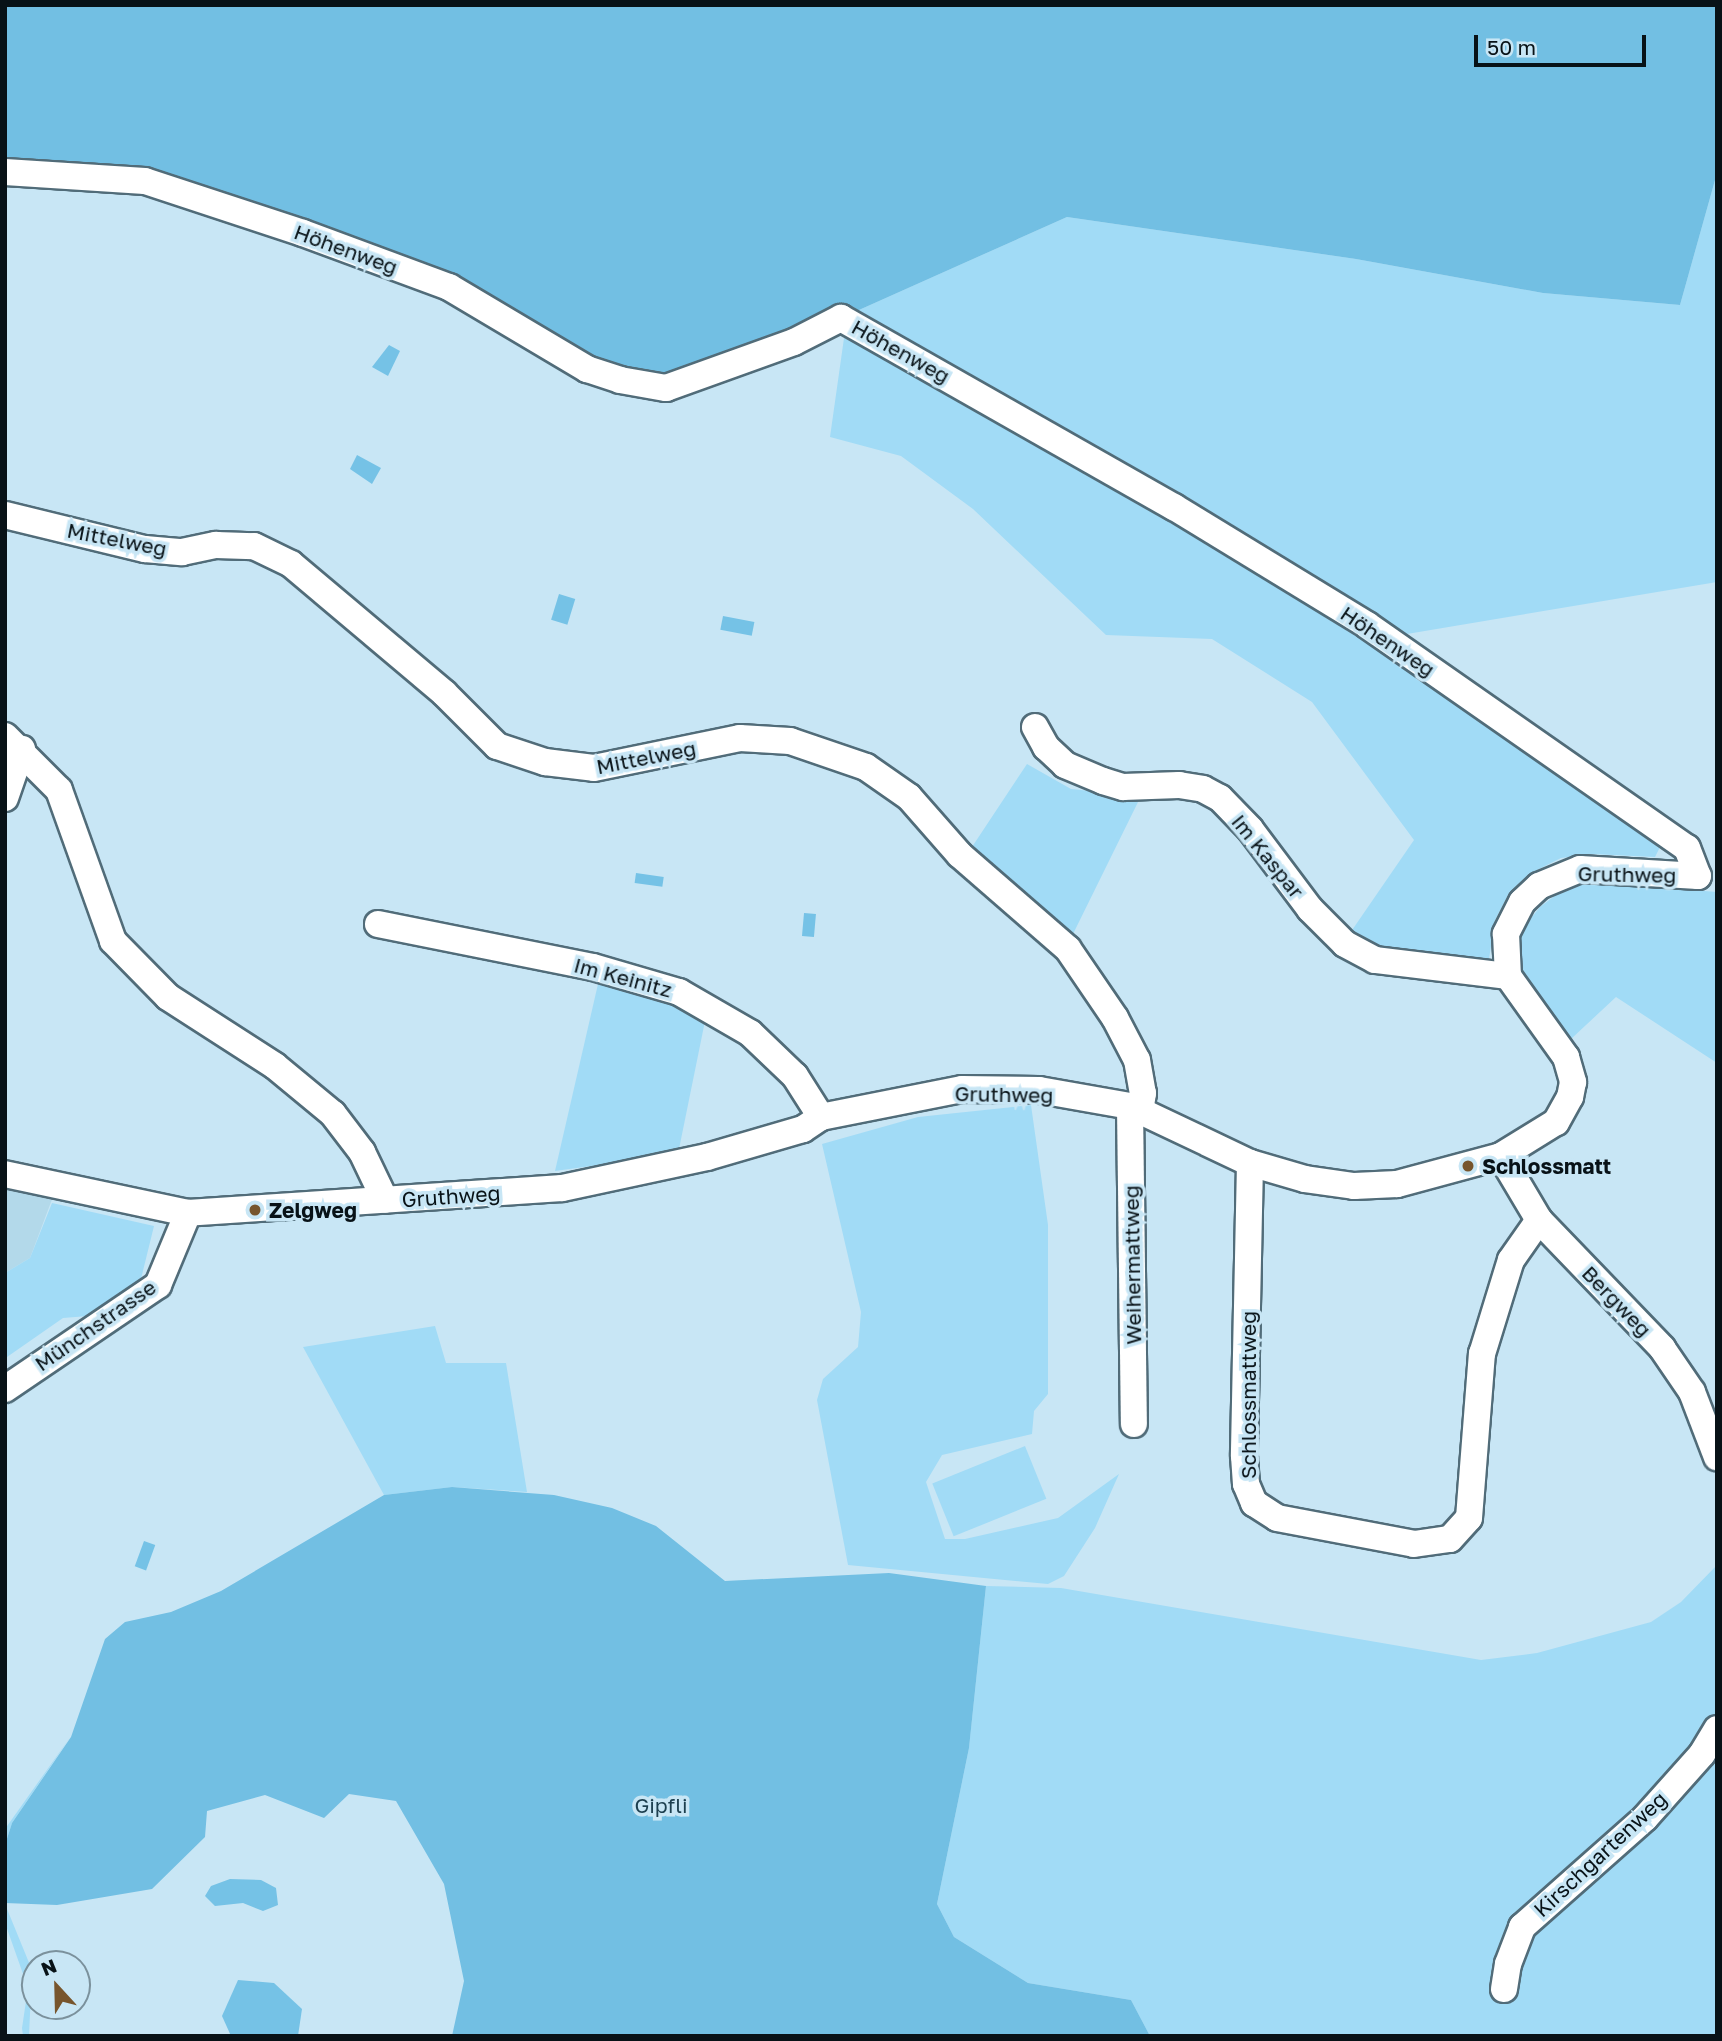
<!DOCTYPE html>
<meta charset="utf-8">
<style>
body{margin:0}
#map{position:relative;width:1722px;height:2041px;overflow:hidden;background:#c8e6f5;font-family:"Golos Text",sans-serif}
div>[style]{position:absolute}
.built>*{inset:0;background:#b3d9ea}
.green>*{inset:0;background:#a1dbf6;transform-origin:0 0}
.forest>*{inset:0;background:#72bfe3}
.water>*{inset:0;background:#75c2e6;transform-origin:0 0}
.roads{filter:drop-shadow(2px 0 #516c79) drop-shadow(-2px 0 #516c79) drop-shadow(0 2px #516c79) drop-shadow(0 -2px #516c79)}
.street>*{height:26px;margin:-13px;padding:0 13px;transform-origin:13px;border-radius:13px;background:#fff}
.dots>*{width:19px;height:19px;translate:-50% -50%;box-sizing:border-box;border:4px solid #c8e6f5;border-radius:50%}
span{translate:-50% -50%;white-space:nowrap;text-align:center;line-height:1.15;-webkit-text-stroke:7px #c8e6f5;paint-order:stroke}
.street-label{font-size:21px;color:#081217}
.poi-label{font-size:21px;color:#081217;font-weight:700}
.left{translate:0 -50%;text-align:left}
.park-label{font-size:21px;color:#1c3f4f}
.frame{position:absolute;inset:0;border:7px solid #081217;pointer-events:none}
.north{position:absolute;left:21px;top:1950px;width:70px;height:70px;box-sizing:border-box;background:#c8e6f5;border:2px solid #7b919c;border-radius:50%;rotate:338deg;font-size:19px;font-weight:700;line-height:28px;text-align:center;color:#081217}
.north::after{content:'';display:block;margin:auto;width:24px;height:32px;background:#77552d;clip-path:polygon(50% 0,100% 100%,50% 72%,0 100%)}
.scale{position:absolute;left:1474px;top:35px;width:172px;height:32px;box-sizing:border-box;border:4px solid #081217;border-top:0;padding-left:9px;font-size:21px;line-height:24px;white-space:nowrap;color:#081217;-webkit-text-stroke:5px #c8e6f5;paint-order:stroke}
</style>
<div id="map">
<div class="built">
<div style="clip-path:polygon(5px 1184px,54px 1194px,30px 1258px,5px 1273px)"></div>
</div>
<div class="green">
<div style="clip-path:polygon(1717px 173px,1717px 582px,1395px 636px,850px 314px,1067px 217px,1356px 259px,1543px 293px,1680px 305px)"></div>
<div style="clip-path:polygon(845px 331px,1357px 627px,1655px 834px,1660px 847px,1655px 857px,1592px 854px,1561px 858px,1531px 873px,1508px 895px,1495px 920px,1489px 959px,1482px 962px,1388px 952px,1348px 936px,1414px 840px,1312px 702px,1212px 639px,1106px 635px,973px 509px,901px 456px,830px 437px)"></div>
<div style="clip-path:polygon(1027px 764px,1071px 789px,1141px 796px,1073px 934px,970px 850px)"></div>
<div style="clip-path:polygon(1596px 882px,1717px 892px,1717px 1063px,1616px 997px,1571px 1039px,1524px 983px,1518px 953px,1523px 928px,1540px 907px,1565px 888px)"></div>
<div style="clip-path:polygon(598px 984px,661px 1000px,705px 1021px,678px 1154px,555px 1171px)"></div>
<div style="clip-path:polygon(1031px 1105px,1048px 1225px,1048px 1394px,1034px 1411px,1032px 1434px,942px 1455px,926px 1482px,945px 1539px,965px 1539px,1058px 1518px,1119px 1474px,1095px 1528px,1064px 1576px,1048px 1584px,848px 1565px,817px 1400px,823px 1379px,858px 1347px,861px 1312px,822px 1144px,918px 1117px)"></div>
<div style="clip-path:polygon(52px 1203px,154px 1226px,140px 1283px,88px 1316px,63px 1318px,7px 1357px,5px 1365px,5px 1273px,30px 1258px)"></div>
<div style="clip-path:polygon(435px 1326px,446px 1363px,506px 1363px,527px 1492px,452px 1487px,384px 1495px,303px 1347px)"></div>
<div style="left:1025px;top:1446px;width:57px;height:100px;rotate:68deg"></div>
<div style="clip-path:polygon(1717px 1565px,1717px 2036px,1150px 2036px,1131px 2000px,1028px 1983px,954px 1937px,937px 1904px,969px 1748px,986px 1586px,1061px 1588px,1481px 1660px,1537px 1653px,1651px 1622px,1681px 1602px)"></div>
<div style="clip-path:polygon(71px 1736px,12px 1823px,5px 1845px,5px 1829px)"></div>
<div style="clip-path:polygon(5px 1904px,32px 1970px,29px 2036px,23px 2036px,22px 2028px,28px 1988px,5px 1923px)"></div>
</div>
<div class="forest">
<div style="clip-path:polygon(5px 5px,1717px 5px,1717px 173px,1680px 305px,1543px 293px,1356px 259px,1067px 217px,850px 314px,666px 388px,620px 380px,449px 287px,145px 181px,5px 172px)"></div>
<div style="clip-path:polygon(452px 1487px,554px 1495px,612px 1508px,656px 1526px,725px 1581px,889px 1573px,986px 1586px,969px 1748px,937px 1904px,954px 1937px,1028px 1983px,1131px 2000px,1150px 2036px,452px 2036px,464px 1981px,444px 1884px,396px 1801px,349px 1794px,324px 1818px,265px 1795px,207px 1811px,205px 1837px,152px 1889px,57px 1905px,5px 1903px,5px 1845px,12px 1823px,71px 1737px,105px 1639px,125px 1622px,171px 1612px,221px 1591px,384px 1495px)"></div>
</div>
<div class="water">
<div style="clip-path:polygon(389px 345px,400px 351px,388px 376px,372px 367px)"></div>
<div style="clip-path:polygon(357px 455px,381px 468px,372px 484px,350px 469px)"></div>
<div style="left:559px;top:594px;width:17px;height:27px;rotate:17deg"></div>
<div style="left:723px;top:616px;width:32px;height:14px;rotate:11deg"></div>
<div style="left:636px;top:873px;width:28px;height:10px;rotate:8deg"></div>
<div style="left:804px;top:913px;width:12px;height:23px;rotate:5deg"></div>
<div style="left:144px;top:1541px;width:12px;height:27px;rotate:20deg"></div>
<div style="clip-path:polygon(230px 1879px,261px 1880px,276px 1888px,278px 1905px,263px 1911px,243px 1903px,215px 1906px,205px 1896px,211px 1886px)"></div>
<div style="clip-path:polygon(238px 1980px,274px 1983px,302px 2009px,298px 2036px,231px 2036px,222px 2016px)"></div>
</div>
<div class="roads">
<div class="street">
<div style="left:5px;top:172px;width:140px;rotate:3.7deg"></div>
<div style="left:145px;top:181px;width:166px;rotate:18.2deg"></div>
<div style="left:303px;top:233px;width:156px;rotate:20.3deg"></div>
<div style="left:449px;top:287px;width:161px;rotate:30.7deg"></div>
<div style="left:587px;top:369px;width:35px;rotate:18deg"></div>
<div style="left:620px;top:380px;width:47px;rotate:9.9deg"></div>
<div style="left:666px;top:388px;width:136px;rotate:-19.8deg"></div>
<div style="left:794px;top:342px;width:53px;rotate:-27.1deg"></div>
<div style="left:841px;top:318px;width:383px;rotate:29.6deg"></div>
<div style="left:1174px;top:507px;width:226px;rotate:31.4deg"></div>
<div style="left:1367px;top:625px;width:390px;rotate:34.9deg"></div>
<div style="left:1687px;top:848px;width:30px;rotate:69deg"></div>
<div style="left:1698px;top:876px;width:118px;rotate:-176.6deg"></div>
<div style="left:1580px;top:869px;width:44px;rotate:157.5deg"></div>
<div style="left:1539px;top:886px;width:23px;rotate:137deg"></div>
<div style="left:1522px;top:902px;width:36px;rotate:117deg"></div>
<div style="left:1506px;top:934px;width:42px;rotate:87.3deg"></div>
<div style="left:1508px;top:976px;width:100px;rotate:54.4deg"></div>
<div style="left:1566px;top:1057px;width:26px;rotate:74deg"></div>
<div style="left:1573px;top:1082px;width:15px;rotate:101deg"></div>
<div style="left:1570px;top:1097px;width:29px;rotate:119deg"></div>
<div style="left:1556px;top:1122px;width:65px;rotate:148.3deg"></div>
<div style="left:1501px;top:1156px;width:108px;rotate:164.9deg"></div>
<div style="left:1397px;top:1184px;width:43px;rotate:177.3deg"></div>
<div style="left:1354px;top:1186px;width:49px;rotate:-171.9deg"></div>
<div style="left:1305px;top:1179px;width:57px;rotate:-163.8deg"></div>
<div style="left:1250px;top:1163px;width:133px;rotate:-154.6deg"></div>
<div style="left:1130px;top:1106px;width:92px;rotate:-170deg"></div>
<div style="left:1039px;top:1090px;width:77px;rotate:-179.3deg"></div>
<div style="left:962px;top:1089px;width:144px;rotate:168.8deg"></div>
<div style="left:821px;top:1117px;width:22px;rotate:146deg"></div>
<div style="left:803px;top:1129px;width:100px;rotate:163.7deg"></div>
<div style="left:707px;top:1157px;width:148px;rotate:167.9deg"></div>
<div style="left:562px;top:1188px;width:375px;rotate:176.2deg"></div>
<div style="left:188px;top:1213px;width:187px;rotate:-168deg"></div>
<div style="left:5px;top:515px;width:144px;rotate:13.7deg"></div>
<div style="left:145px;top:549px;width:37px;rotate:5deg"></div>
<div style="left:182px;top:552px;width:35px;rotate:-12deg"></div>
<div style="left:216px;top:545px;width:38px;rotate:2deg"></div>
<div style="left:254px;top:546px;width:41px;rotate:25.9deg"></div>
<div style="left:291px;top:564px;width:200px;rotate:40.1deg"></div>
<div style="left:444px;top:693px;width:75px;rotate:45deg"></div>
<div style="left:497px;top:746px;width:51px;rotate:18.4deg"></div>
<div style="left:545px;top:762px;width:49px;rotate:7deg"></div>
<div style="left:594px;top:768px;width:149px;rotate:-11.6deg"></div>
<div style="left:740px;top:738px;width:50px;rotate:3.4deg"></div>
<div style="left:790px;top:741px;width:80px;rotate:18.9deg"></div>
<div style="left:866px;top:767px;width:52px;rotate:34.9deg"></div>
<div style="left:909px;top:797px;width:77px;rotate:48.7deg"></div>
<div style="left:960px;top:855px;width:143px;rotate:41deg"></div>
<div style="left:1068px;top:949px;width:83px;rotate:55.7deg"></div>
<div style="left:1115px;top:1018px;width:47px;rotate:62.4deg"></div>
<div style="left:1137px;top:1060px;width:34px;rotate:80deg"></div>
<div style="left:1143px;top:1093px;width:18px;rotate:99deg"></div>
<div style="left:1035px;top:727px;width:23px;rotate:61deg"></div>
<div style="left:1046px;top:747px;width:26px;rotate:43deg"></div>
<div style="left:1065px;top:765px;width:41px;rotate:22.8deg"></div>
<div style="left:1103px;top:781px;width:21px;rotate:17deg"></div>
<div style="left:1123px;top:787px;width:56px;rotate:-2deg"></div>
<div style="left:1179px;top:785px;width:24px;rotate:9deg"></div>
<div style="left:1203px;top:789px;width:19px;rotate:28deg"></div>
<div style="left:1220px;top:798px;width:43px;rotate:45.9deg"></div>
<div style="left:1250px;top:829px;width:100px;rotate:53.1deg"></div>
<div style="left:1310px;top:909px;width:49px;rotate:45deg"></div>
<div style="left:1345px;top:944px;width:34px;rotate:28deg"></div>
<div style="left:1375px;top:960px;width:134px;rotate:6.9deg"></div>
<div style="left:5px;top:736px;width:76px;rotate:45deg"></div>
<div style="left:59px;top:790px;width:160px;rotate:70.3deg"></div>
<div style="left:113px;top:941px;width:78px;rotate:45.5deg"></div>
<div style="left:168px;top:997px;width:127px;rotate:32.8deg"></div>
<div style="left:275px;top:1066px;width:75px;rotate:39.6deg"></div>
<div style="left:333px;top:1114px;width:48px;rotate:52.7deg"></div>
<div style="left:362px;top:1152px;width:53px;rotate:64.4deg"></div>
<div style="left:5px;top:798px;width:52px;rotate:-70.9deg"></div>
<div style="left:378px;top:924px;width:219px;rotate:11.3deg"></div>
<div style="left:593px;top:967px;width:90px;rotate:16.2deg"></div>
<div style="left:679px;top:992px;width:82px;rotate:30deg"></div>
<div style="left:750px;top:1033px;width:62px;rotate:43.7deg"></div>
<div style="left:795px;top:1076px;width:49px;rotate:57.6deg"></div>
<div style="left:1130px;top:1106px;width:318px;rotate:89.3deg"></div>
<div style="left:1501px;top:1156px;width:74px;rotate:59.3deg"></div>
<div style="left:1539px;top:1220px;width:178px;rotate:46.1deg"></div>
<div style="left:1662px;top:1348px;width:53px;rotate:55.7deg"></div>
<div style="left:1692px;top:1392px;width:70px;rotate:69deg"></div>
<div style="left:1250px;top:1163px;width:293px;rotate:91.2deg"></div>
<div style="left:1244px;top:1456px;width:28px;rotate:86deg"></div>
<div style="left:1246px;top:1484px;width:21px;rotate:67deg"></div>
<div style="left:1254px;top:1503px;width:27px;rotate:33deg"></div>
<div style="left:1277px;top:1518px;width:139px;rotate:10.7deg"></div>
<div style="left:1414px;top:1544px;width:36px;rotate:-8deg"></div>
<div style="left:1450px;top:1539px;width:28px;rotate:-48deg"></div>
<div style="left:1469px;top:1518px;width:165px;rotate:-85.5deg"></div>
<div style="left:1482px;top:1354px;width:98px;rotate:-72.9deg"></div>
<div style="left:1511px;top:1260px;width:49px;rotate:-55deg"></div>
<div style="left:5px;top:1389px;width:185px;rotate:-34.2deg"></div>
<div style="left:158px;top:1285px;width:78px;rotate:-67.4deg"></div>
<div style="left:1504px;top:1989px;width:25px;rotate:-81deg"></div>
<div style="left:1508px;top:1964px;width:40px;rotate:-69deg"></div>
<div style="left:1522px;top:1927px;width:164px;rotate:-41.5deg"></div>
<div style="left:1645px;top:1818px;width:86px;rotate:-48.3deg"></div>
<div style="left:1702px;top:1754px;width:29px;rotate:-59deg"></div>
</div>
</div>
<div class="dots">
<div style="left:1468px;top:1166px;background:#77552d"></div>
<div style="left:255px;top:1210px;background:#77552d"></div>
</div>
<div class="street-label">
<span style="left:346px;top:249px;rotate:20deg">Höhenweg</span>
<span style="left:901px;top:351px;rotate:29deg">Höhenweg</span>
<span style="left:117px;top:539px;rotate:11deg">Mittelweg</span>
<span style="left:1388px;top:641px;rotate:34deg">Höhenweg</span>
<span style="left:646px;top:757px;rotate:-11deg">Mittelweg</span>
<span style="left:1268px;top:856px;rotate:51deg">Im Kaspar</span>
<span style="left:1627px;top:874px;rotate:1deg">Gruthweg</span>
<span style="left:623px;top:977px;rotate:15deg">Im Keinitz</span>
<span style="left:1004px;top:1094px;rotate:1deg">Gruthweg</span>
<span style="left:451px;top:1196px;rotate:-4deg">Gruthweg</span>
<span style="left:1132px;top:1265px;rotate:-91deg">Weihermattweg</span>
<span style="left:1617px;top:1301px;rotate:46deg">Bergweg</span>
<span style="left:95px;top:1325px;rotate:-35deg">Münchstrasse</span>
<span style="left:1248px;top:1395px;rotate:-90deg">Schlossmattweg</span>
<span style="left:1600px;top:1854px;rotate:-43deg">Kirschgartenweg</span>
</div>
<div class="poi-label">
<span class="left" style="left:1482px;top:1166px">Schlossmatt</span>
<span class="left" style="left:269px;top:1210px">Zelgweg</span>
</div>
<div class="park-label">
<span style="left:661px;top:1805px">Gipfli</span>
</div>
<div class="frame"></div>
<div class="north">N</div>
<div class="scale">50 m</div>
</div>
